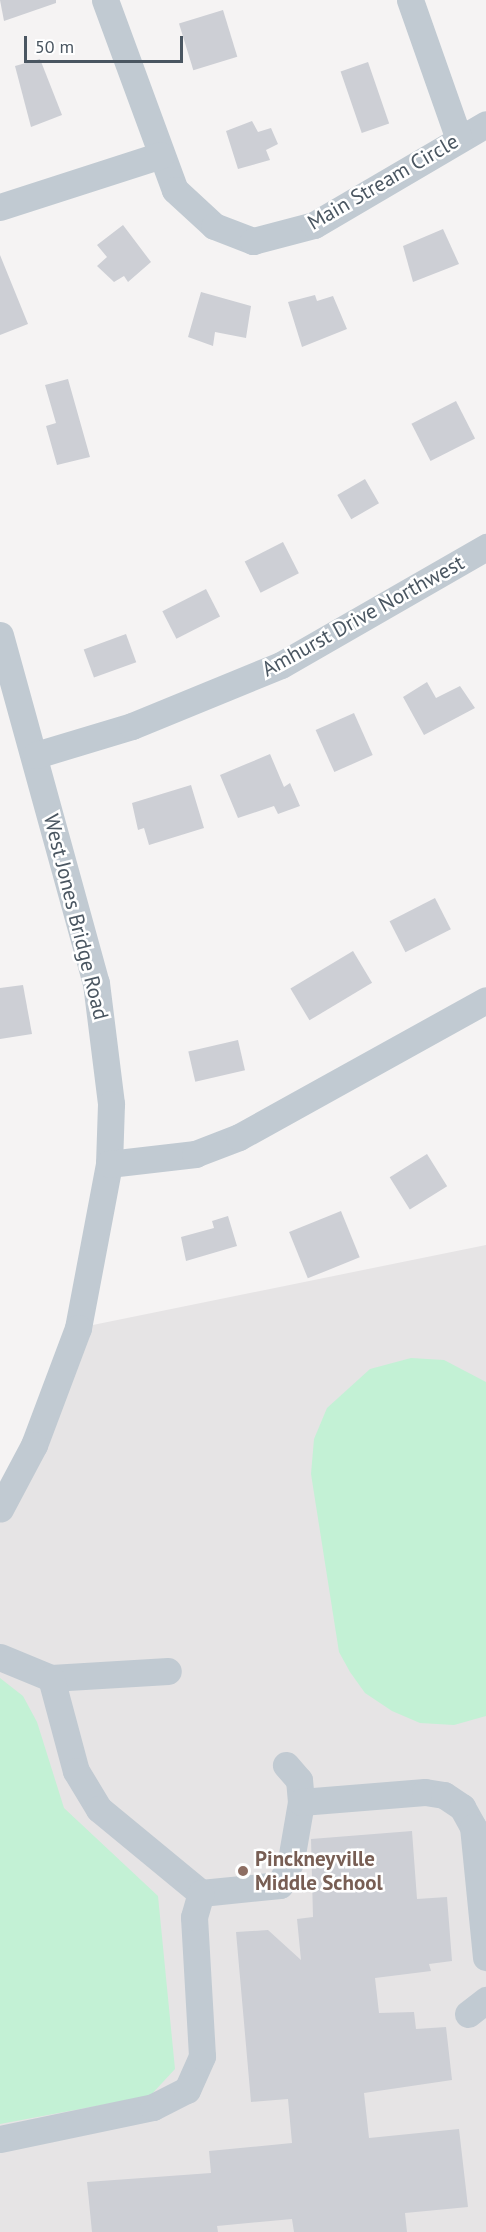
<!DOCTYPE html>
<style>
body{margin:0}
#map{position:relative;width:486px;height:2232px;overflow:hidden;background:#f5f3f3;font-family:"PT Sans",sans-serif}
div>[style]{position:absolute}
.education>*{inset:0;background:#e6e4e5}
.green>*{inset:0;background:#c3f1d5}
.building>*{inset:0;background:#cdcfd5;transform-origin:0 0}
.minor>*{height:27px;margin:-13.5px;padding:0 13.5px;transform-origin:13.5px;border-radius:13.5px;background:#c1cad2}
.dots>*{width:16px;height:16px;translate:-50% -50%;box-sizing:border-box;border:3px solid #fff;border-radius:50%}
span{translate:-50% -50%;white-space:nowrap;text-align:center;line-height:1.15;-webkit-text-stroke:5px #fff;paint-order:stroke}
.street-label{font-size:21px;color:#4a5661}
.education-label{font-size:21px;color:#785e54;font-weight:700}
.left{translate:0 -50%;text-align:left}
.scale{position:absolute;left:24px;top:36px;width:159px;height:27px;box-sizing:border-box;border:3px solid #4a5661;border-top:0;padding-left:8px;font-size:18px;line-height:21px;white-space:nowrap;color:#4a5661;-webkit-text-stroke:4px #fff;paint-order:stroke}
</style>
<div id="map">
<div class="education">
<div style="clip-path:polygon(486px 1245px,486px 2232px,0 2232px,0 1509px,78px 1328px)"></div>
</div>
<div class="green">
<div style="clip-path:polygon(411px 1358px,444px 1360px,486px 1382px,486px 1716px,454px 1725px,420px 1723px,392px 1711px,365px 1693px,350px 1672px,339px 1652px,311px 1474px,314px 1439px,327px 1408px,370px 1369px)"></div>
<div style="clip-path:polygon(0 1678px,23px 1696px,37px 1722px,64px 1808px,158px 1896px,175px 2069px,150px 2096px,0 2124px)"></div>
</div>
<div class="building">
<div style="clip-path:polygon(0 0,56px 0,56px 3px,4px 21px)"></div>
<div style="left:223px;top:10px;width:49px;height:46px;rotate:73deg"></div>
<div style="clip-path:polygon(40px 59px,62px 115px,31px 127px,15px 66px)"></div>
<div style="left:368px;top:62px;width:65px;height:29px;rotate:71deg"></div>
<div style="clip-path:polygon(252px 121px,258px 132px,271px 128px,278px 144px,266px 150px,270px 160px,238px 169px,226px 131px)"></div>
<div style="clip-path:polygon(123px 225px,151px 262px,128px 282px,124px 276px,114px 282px,97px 266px,107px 257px,97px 245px)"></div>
<div style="clip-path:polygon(443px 229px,459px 264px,413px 282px,403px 246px)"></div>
<div style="clip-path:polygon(0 255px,28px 324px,0 335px)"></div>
<div style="clip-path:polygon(201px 292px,251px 306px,246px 338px,215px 332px,213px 346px,188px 337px)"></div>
<div style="clip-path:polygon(315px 295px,317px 301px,333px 296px,347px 329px,302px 347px,288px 302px)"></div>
<div style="clip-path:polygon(68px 379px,90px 457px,57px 465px,46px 426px,56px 423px,45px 385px)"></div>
<div style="left:456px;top:401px;width:42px;height:50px;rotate:63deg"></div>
<div style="left:365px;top:479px;width:28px;height:32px;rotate:60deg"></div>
<div style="left:283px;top:542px;width:35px;height:43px;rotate:63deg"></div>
<div style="left:206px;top:589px;width:31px;height:49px;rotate:63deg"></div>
<div style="left:126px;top:634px;width:30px;height:45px;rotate:70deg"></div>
<div style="clip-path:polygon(427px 682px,436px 698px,460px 686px,475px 708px,424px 735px,403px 697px)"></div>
<div style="left:354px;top:713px;width:46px;height:42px;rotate:66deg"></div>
<div style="clip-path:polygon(270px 754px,284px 787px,290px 783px,300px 806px,278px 814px,274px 806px,238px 818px,220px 775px)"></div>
<div style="clip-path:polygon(191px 785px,204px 828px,149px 845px,144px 828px,138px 830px,132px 803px)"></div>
<div style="left:435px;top:898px;width:35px;height:51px;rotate:63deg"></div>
<div style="left:353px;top:951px;width:37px;height:73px;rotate:59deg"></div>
<div style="clip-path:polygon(23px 985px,32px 1034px,0 1039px,0 988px)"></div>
<div style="left:238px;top:1040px;width:31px;height:51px;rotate:77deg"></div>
<div style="left:427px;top:1154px;width:38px;height:44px;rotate:58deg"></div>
<div style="left:341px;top:1211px;width:50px;height:56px;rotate:68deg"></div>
<div style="clip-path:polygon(228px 1216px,237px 1246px,186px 1261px,181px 1237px,214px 1228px,212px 1221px)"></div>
<div style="clip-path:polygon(412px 1831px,417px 1899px,447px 1897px,452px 1961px,429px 1964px,431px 1971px,375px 1978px,379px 2013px,414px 2012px,416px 2029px,446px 2027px,452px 2080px,364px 2093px,369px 2138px,459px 2129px,468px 2207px,405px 2213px,407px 2232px,294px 2232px,292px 2219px,217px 2226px,218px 2232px,92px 2232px,87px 2182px,211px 2173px,209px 2151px,292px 2143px,288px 2099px,251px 2102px,236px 1932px,268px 1930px,301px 1960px,297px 1919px,313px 1917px,311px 1839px)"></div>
</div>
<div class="minor">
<div style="left:105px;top:0;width:202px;rotate:69.8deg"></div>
<div style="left:175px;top:190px;width:53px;rotate:42.7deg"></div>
<div style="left:214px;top:226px;width:42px;rotate:21deg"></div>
<div style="left:253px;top:241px;width:63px;rotate:-14.7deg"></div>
<div style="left:314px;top:225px;width:199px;rotate:-30.4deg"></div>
<div style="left:410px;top:0;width:147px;rotate:70.6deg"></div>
<div style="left:0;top:207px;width:169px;rotate:-17.9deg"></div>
<div style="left:0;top:635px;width:361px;rotate:74.6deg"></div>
<div style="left:96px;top:983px;width:122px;rotate:82.9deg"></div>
<div style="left:111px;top:1104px;width:60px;rotate:91.9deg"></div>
<div style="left:109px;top:1164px;width:167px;rotate:100.7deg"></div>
<div style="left:78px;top:1328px;width:125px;rotate:110.6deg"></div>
<div style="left:34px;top:1445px;width:72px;rotate:118deg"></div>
<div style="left:36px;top:755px;width:100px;rotate:-16.8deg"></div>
<div style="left:132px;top:726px;width:161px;rotate:-22.3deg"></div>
<div style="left:281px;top:665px;width:237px;rotate:-29.9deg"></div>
<div style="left:109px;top:1164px;width:87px;rotate:-6.6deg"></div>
<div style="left:195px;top:1154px;width:47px;rotate:-21.1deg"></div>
<div style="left:239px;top:1137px;width:282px;rotate:-29deg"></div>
<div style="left:0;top:1657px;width:55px;rotate:22.4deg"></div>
<div style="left:51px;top:1678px;width:117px;rotate:-3.4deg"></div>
<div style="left:51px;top:1678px;width:96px;rotate:75deg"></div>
<div style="left:76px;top:1771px;width:44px;rotate:58.8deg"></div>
<div style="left:99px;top:1809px;width:132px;rotate:39.5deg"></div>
<div style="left:201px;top:1893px;width:79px;rotate:-5.8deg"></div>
<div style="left:280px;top:1885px;width:27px;rotate:-66deg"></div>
<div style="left:291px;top:1860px;width:59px;rotate:-80.2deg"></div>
<div style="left:301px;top:1802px;width:22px;rotate:-95deg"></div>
<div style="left:299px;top:1780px;width:20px;rotate:-131deg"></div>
<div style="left:301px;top:1802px;width:124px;rotate:-4.6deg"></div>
<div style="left:425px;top:1792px;width:19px;rotate:9deg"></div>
<div style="left:444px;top:1795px;width:22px;rotate:34deg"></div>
<div style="left:462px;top:1807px;width:23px;rotate:61deg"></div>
<div style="left:473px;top:1827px;width:131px;rotate:84.3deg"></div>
<div style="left:468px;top:2014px;width:23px;rotate:-38deg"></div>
<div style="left:0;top:2139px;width:156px;rotate:-11.8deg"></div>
<div style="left:153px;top:2107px;width:38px;rotate:-27deg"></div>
<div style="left:187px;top:2090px;width:37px;rotate:-66deg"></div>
<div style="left:202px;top:2056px;width:139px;rotate:-93.3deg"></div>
<div style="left:194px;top:1917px;width:25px;rotate:-74deg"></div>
</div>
<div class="dots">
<div style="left:243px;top:1871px;background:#8d6e63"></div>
</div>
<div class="street-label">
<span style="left:383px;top:182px;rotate:-30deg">Main Stream Circle</span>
<span style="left:363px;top:616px;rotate:-29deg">Amhurst Drive Northwest</span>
<span style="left:76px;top:917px;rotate:76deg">West Jones Bridge Road</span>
</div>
<div class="education-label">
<span class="left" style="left:255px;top:1871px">Pinckneyville<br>Middle School</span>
</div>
<div class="scale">50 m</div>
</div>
